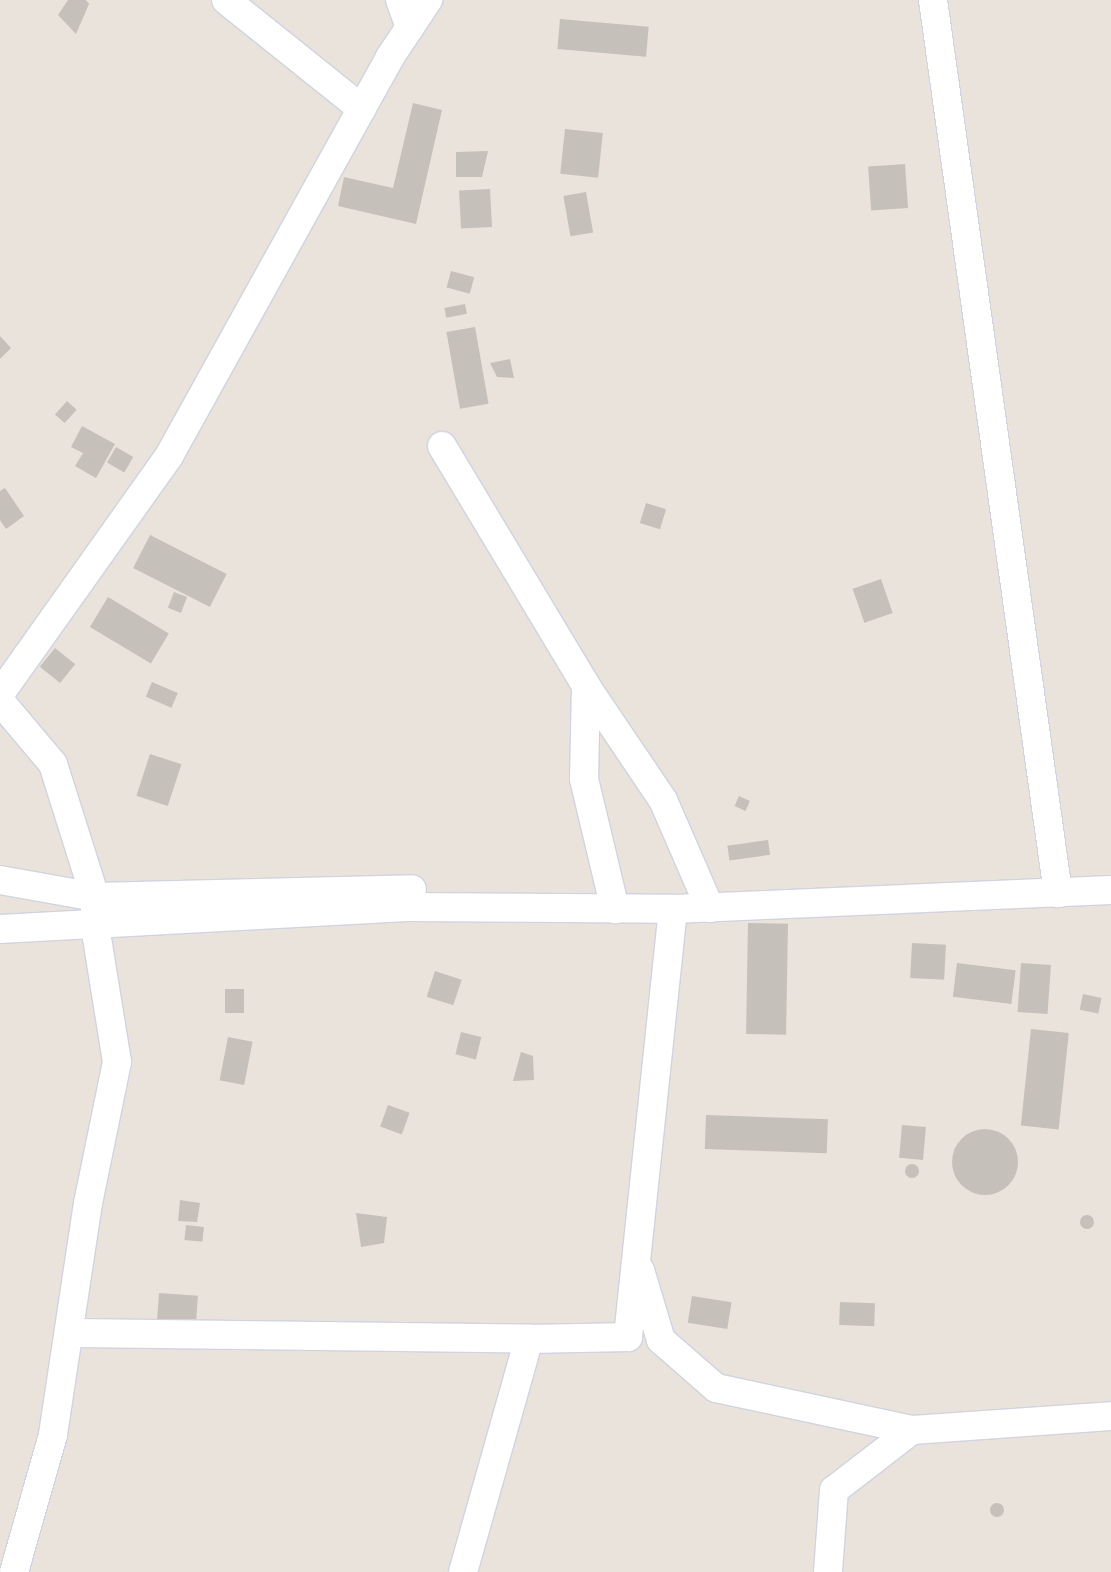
<!DOCTYPE html>
<style>
body{margin:0}
#map{position:relative;width:1111px;height:1572px;overflow:hidden;background:#eae3db;font-family:"Public Sans",sans-serif}
div>[style]{position:absolute}
.building>*{inset:0;background:#c5c0ba;transform-origin:0 0}
.round{border-radius:50%}
.roads{filter:drop-shadow(1px 0 #d0d3e1) drop-shadow(-1px 0 #d0d3e1) drop-shadow(0 1px #d0d3e1) drop-shadow(0 -1px #d0d3e1)}
.minor>*{height:28px;margin:-14px;padding:0 14px;transform-origin:14px;border-radius:14px;background:#fff}
span{translate:-50% -50%;white-space:nowrap;text-align:center;line-height:1.15;-webkit-text-stroke:4.5px #fff;paint-order:stroke}
</style>
<div id="map">
<div class="building">
<div style="clip-path:polygon(68px 0,86px 0,89px 4px,76px 34px,58px 15px)"></div>
<div style="left:560px;top:19px;width:89px;height:30px;rotate:5deg"></div>
<div style="clip-path:polygon(413px 103px,442px 110px,416px 224px,338px 206px,344px 177px,393px 188px)"></div>
<div style="left:565px;top:129px;width:38px;height:45px;rotate:6deg"></div>
<div style="clip-path:polygon(488px 151px,482px 177px,456px 177px,456px 152px)"></div>
<div style="left:905px;top:164px;width:44px;height:37px;rotate:86deg"></div>
<div style="left:490px;top:189px;width:38px;height:31px;rotate:87deg"></div>
<div style="left:586px;top:192px;width:41px;height:23px;rotate:80deg"></div>
<div style="left:451px;top:271px;width:24px;height:17px;rotate:15deg"></div>
<div style="left:465px;top:304px;width:10px;height:21px;rotate:79deg"></div>
<div style="left:475px;top:327px;width:78px;height:29px;rotate:80deg"></div>
<div style="clip-path:polygon(0 336px,11px 348px,0 359px)"></div>
<div style="clip-path:polygon(510px 359px,514px 378px,497px 377px,490px 363px)"></div>
<div style="left:67px;top:401px;width:13px;height:18px;rotate:42deg"></div>
<div style="clip-path:polygon(82px 426px,115px 444px,96px 478px,75px 466px,83px 453px,71px 447px)"></div>
<div style="left:116px;top:447px;width:20px;height:18px;rotate:30deg"></div>
<div style="clip-path:polygon(5px 488px,24px 516px,6px 529px,0 520px,0 491px)"></div>
<div style="left:646px;top:503px;width:21px;height:21px;rotate:17deg"></div>
<div style="left:150px;top:535px;width:86px;height:37px;rotate:27deg"></div>
<div style="left:881px;top:579px;width:36px;height:30px;rotate:71deg"></div>
<div style="left:174px;top:592px;width:14px;height:17px;rotate:21deg"></div>
<div style="left:108px;top:597px;width:71px;height:35px;rotate:31deg"></div>
<div style="left:55px;top:648px;width:26px;height:24px;rotate:39deg"></div>
<div style="left:152px;top:682px;width:28px;height:16px;rotate:23deg"></div>
<div style="left:150px;top:754px;width:33px;height:44px;rotate:18deg"></div>
<div style="left:739px;top:796px;width:12px;height:11px;rotate:24deg"></div>
<div style="left:768px;top:840px;width:15px;height:41px;rotate:82deg"></div>
<div style="left:748px;top:923px;width:40px;height:111px;rotate:1deg"></div>
<div style="left:912px;top:943px;width:34px;height:35px;rotate:3deg"></div>
<div style="left:957px;top:963px;width:59px;height:34px;rotate:7deg"></div>
<div style="left:1021px;top:963px;width:30px;height:49px;rotate:4deg"></div>
<div style="left:435px;top:971px;width:28px;height:27px;rotate:18deg"></div>
<div style="left:225px;top:989px;width:19px;height:24px"></div>
<div style="left:1083px;top:994px;width:19px;height:16px;rotate:12deg"></div>
<div style="left:1031px;top:1029px;width:38px;height:97px;rotate:6deg"></div>
<div style="left:461px;top:1032px;width:21px;height:23px;rotate:14deg"></div>
<div style="left:228px;top:1037px;width:25px;height:44px;rotate:11deg"></div>
<div style="clip-path:polygon(521px 1052px,533px 1056px,534px 1080px,513px 1081px)"></div>
<div style="left:388px;top:1105px;width:23px;height:23px;rotate:20deg"></div>
<div style="left:706px;top:1115px;width:122px;height:34px;rotate:2deg"></div>
<div style="left:902px;top:1125px;width:24px;height:33px;rotate:5deg"></div>
<div class="round" style="left:952px;top:1129px;width:66px;height:66px"></div>
<div class="round" style="left:905px;top:1164px;width:14px;height:14px"></div>
<div style="clip-path:polygon(180px 1200px,200px 1203px,197px 1222px,178px 1221px)"></div>
<div style="clip-path:polygon(356px 1213px,387px 1217px,384px 1243px,361px 1247px)"></div>
<div class="round" style="left:1080px;top:1215px;width:14px;height:14px"></div>
<div style="left:186px;top:1225px;width:18px;height:15px;rotate:6deg"></div>
<div style="left:159px;top:1293px;width:39px;height:34px;rotate:4deg"></div>
<div style="left:692px;top:1296px;width:40px;height:27px;rotate:9deg"></div>
<div style="left:840px;top:1302px;width:35px;height:23px;rotate:2deg"></div>
<div class="round" style="left:990px;top:1503px;width:14px;height:14px"></div>
</div>
<div class="roads">
<div class="minor">
<div style="left:226px;top:0;width:174px;rotate:38.7deg"></div>
<div style="left:400px;top:0;width:29px;rotate:70deg"></div>
<div style="left:933px;top:0;width:902px;rotate:82.03deg"></div>
<div style="left:442px;top:446px;width:280px;rotate:59deg"></div>
<div style="left:586px;top:686px;width:93px;rotate:91.2deg"></div>
<div style="left:584px;top:779px;width:134px;rotate:76.6deg"></div>
<div style="left:586px;top:686px;width:138px;rotate:56deg"></div>
<div style="left:663px;top:800px;width:118px;rotate:66.5deg"></div>
<div style="left:0;top:694px;width:292px;rotate:-54.6deg"></div>
<div style="left:169px;top:456px;width:456px;rotate:-61deg"></div>
<div style="left:390px;top:57px;width:69px;rotate:-56.3deg"></div>
<div style="left:0;top:701px;width:82px;rotate:49.9deg"></div>
<div style="left:53px;top:764px;width:139px;rotate:72.5deg"></div>
<div style="left:95px;top:897px;width:29px;rotate:90deg"></div>
<div style="left:95px;top:926px;width:138px;rotate:80.8deg"></div>
<div style="left:117px;top:1062px;width:144px;rotate:101.6deg"></div>
<div style="left:88px;top:1203px;width:235px;rotate:98.6deg"></div>
<div style="left:53px;top:1435px;width:142px;rotate:105.9deg"></div>
<div style="left:0;top:880px;width:97px;rotate:10.1deg"></div>
<div style="left:95px;top:897px;width:317px;rotate:-1.4deg"></div>
<div style="left:0;top:929px;width:408px;rotate:-3.1deg"></div>
<div style="left:407px;top:907px;width:266px;rotate:0.4deg"></div>
<div style="left:673px;top:909px;width:438px;rotate:-2.5deg"></div>
<div style="left:640px;top:1270px;width:73px;rotate:73.3deg"></div>
<div style="left:661px;top:1340px;width:73px;rotate:41.1deg"></div>
<div style="left:716px;top:1388px;width:200px;rotate:12.1deg"></div>
<div style="left:912px;top:1430px;width:98px;rotate:142.4deg"></div>
<div style="left:834px;top:1490px;width:82px;rotate:94.2deg"></div>
<div style="left:69px;top:1333px;width:460px;rotate:0.7deg"></div>
<div style="left:912px;top:1430px;width:199px;rotate:-4deg"></div>
<div style="left:463px;top:1572px;width:242px;rotate:-74.2deg"></div>
<div style="left:529px;top:1339px;width:99px;rotate:-1.2deg"></div>
<div style="left:628px;top:1337px;width:430px;rotate:-84deg"></div>
</div>
</div>
</div>
